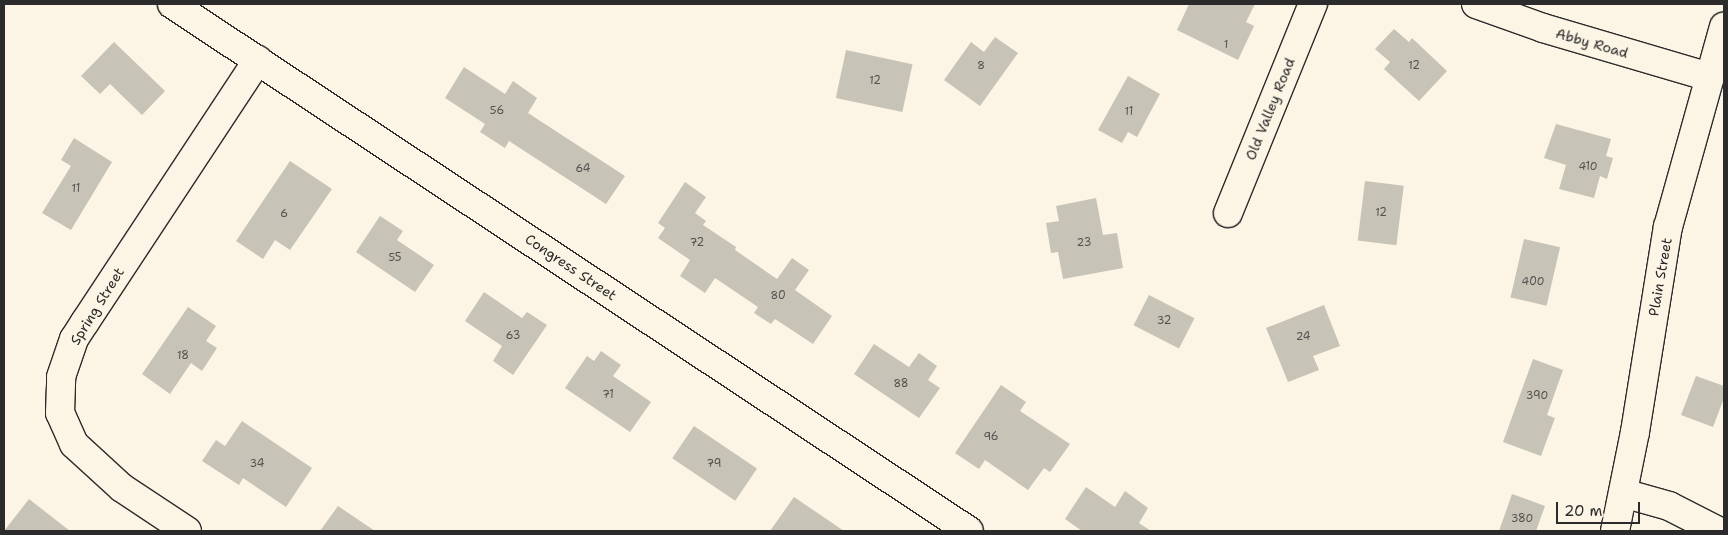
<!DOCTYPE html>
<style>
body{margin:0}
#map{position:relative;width:1728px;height:535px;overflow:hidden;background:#fcf5e5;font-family:"Shantell Sans",sans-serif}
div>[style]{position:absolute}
.building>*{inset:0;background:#c8c3b7;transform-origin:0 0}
.roads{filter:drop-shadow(1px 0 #2b2b2b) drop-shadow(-1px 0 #2b2b2b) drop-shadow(0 1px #2b2b2b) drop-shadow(0 -1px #2b2b2b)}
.street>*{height:28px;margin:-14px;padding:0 14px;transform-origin:14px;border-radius:14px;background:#fcf5e5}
.secondary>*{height:28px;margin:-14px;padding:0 14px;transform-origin:14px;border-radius:14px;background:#fcf5e5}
span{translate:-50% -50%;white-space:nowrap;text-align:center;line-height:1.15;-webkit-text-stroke:4.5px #fcf5e5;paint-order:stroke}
.number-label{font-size:11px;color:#52514e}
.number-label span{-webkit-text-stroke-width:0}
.street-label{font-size:14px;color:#2b2b2b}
.frame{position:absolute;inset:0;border:5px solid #2b2b2b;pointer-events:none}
.scale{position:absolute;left:1556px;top:502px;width:84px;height:22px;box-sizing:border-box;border:2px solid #2b2b2b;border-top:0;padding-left:6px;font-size:15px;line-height:18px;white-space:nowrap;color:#2b2b2b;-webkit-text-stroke:4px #fcf5e5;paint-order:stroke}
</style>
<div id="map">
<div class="building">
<div style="clip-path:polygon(1189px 4px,1255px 4px,1246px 22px,1254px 26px,1238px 60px,1177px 30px)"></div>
<div style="clip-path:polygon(1394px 29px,1409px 42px,1412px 38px,1447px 71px,1419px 101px,1384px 69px,1390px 62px,1375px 49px)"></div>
<div style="clip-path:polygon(995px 37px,1018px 53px,980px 106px,944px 80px,971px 42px,984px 52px)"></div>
<div style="clip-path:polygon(114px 42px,165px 91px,142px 115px,110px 84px,100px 94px,81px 76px)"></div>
<div style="left:846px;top:50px;width:68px;height:49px;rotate:12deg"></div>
<div style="clip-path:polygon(464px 67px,505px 94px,513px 81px,537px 98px,528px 113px,625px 176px,606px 204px,509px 141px,505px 148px,480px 132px,485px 124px,445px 98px)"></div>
<div style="clip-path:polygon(1128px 76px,1160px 94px,1137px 137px,1128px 132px,1122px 143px,1098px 130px)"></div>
<div style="clip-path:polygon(1556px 124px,1611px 139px,1606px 156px,1613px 158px,1607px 179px,1600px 176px,1594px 198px,1559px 189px,1566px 165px,1544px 158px)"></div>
<div style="clip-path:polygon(74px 138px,112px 162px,71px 230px,42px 213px,71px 166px,61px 160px)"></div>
<div style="clip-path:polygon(290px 161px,332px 189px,290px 250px,275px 240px,263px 259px,236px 241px)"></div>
<div style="left:1365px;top:181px;width:39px;height:60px;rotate:7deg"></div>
<div style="clip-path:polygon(685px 182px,706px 197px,695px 213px,706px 221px,703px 225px,736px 247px,735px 250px,777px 279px,792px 258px,809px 270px,795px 290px,832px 316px,813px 344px,775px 319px,771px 324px,754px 313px,758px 307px,715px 278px,705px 293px,680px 276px,690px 260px,658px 238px,665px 228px,658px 223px)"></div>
<div style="clip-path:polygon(1096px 198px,1103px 235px,1117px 233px,1123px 268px,1063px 279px,1058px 252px,1051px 253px,1046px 223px,1059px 221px,1056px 206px)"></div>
<div style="clip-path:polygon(380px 216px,403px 231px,397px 240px,434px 265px,415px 292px,356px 252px)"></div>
<div style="left:1524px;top:239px;width:37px;height:60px;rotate:13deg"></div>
<div style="clip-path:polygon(484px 292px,522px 318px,527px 312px,547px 325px,513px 375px,493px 361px,502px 346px,465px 321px)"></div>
<div style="left:1149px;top:295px;width:51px;height:34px;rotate:27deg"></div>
<div style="clip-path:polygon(1324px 305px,1340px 346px,1313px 356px,1319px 370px,1288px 382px,1266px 328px)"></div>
<div style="clip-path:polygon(188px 307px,216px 326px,206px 341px,217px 348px,202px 371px,191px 363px,170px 394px,142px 374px)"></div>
<div style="clip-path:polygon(874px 344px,909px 367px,919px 353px,937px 366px,928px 380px,940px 388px,919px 418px,854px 374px)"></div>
<div style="clip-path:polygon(601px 351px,621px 365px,613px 376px,651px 402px,630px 432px,565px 388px,587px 356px,594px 361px)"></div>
<div style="clip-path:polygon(1533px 359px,1563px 370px,1547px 415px,1555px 418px,1541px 456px,1503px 442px)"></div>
<div style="clip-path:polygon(1696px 376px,1724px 386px,1724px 398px,1713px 427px,1681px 415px)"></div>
<div style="clip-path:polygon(1001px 385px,1026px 402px,1020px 411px,1070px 444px,1050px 472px,1044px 468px,1028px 490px,985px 460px,979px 469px,955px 453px)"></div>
<div style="clip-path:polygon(242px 421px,312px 468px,286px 507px,243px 478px,239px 485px,202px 461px,216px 440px,225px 446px)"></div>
<div style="left:694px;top:426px;width:76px;height:39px;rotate:34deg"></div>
<div style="clip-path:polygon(1086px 487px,1115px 507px,1125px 491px,1148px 508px,1139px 523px,1151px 531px,1082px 531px,1065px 519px)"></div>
<div style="clip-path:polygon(1512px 494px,1545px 506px,1536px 531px,1499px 531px)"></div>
<div style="clip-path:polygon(794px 497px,844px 531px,770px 531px)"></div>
<div style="clip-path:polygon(29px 499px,70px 531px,4px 531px)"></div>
<div style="clip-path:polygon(338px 506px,375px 531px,320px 531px)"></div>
</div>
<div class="roads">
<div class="street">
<div style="left:172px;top:4px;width:955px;rotate:33.47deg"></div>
<div style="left:1476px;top:4px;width:71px;rotate:19.7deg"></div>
<div style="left:1543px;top:28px;width:174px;rotate:16.4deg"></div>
<div style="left:1228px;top:213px;width:226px;rotate:-67.9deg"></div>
<div style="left:1623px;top:493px;width:48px;rotate:15.8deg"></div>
<div style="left:1669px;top:506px;width:55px;rotate:27deg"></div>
<div style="left:187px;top:531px;width:78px;rotate:-146.5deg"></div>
<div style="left:122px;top:488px;width:65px;rotate:-137.5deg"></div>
<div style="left:74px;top:444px;width:34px;rotate:-114deg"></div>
<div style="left:60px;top:413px;width:36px;rotate:-88deg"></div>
<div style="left:61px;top:377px;width:40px;rotate:-71.1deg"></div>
<div style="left:74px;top:339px;width:20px;rotate:-57deg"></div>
<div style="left:85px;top:322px;width:314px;rotate:-56.6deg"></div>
</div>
<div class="secondary">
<div style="left:1615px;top:531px;width:101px;rotate:-78.6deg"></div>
<div style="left:1635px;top:432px;width:208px;rotate:-80.9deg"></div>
<div style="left:1668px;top:227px;width:208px;rotate:-74.4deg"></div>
</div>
</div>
<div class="number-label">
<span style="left:1226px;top:45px">1</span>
<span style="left:981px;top:66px">8</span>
<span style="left:1414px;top:66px">12</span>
<span style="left:875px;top:81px">12</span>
<span style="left:497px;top:111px">56</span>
<span style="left:1129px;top:112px">11</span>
<span style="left:1588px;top:167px">410</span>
<span style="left:583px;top:169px">64</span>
<span style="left:76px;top:189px">11</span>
<span style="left:1381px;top:213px">12</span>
<span style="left:284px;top:214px">6</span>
<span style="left:697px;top:243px">72</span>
<span style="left:1084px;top:243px">23</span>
<span style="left:395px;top:258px">55</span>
<span style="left:1533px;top:282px">400</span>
<span style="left:778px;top:296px">80</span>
<span style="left:1164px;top:321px">32</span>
<span style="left:513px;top:336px">63</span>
<span style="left:1303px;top:337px">24</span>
<span style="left:183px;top:356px">18</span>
<span style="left:901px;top:384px">88</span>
<span style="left:608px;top:395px">71</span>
<span style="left:1537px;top:396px">390</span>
<span style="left:991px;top:437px">96</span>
<span style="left:257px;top:464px">34</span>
<span style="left:714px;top:464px">79</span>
<span style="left:1522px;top:519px">380</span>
</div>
<div class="street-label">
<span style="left:1592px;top:43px;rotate:16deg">Abby Road</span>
<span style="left:1270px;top:109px;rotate:-68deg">Old Valley Road</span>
<span style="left:571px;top:267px;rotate:34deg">Congress Street</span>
<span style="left:1660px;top:277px;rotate:-80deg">Plain Street</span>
<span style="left:97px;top:306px;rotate:-58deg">Spring Street</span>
</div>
<div class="frame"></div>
<div class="scale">20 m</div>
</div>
